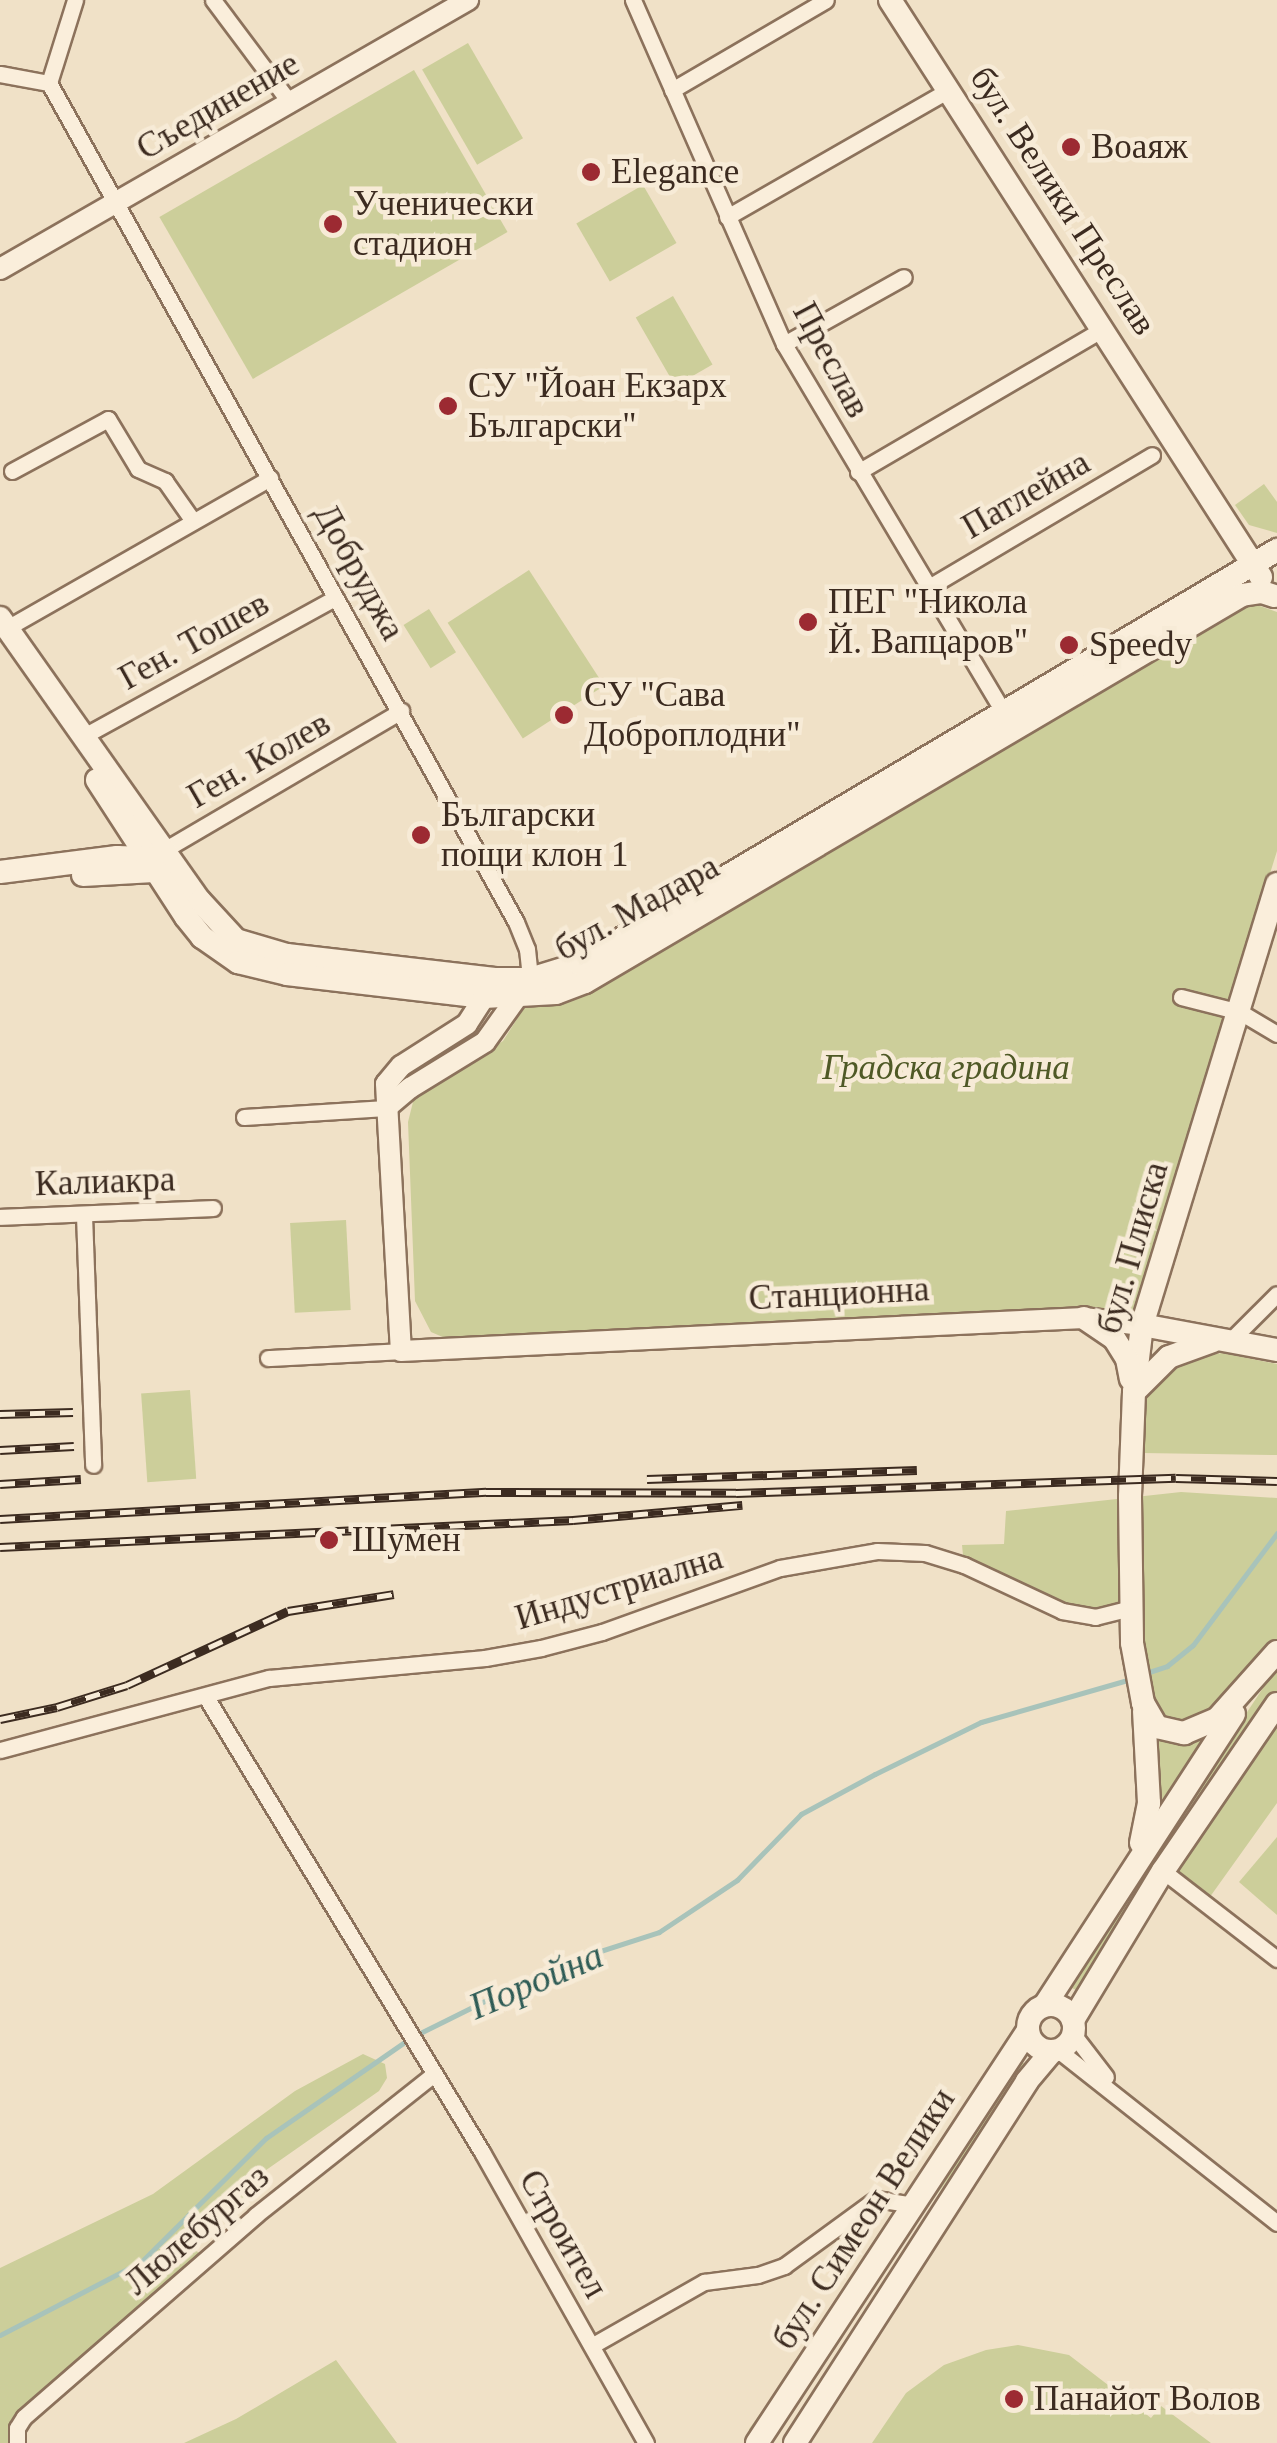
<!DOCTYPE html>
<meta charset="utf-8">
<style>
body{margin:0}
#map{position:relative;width:1277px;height:2443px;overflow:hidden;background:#f0e1c7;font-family:"Times New Roman",serif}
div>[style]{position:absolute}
.green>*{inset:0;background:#ccce9a;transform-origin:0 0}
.stream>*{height:5px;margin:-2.5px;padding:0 2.5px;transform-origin:2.5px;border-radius:2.5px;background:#a8c3ba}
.roads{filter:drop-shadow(2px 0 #8c725c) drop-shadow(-2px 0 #8c725c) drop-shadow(0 2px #8c725c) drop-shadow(0 -2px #8c725c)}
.minor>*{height:15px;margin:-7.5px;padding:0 7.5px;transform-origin:7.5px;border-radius:7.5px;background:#faeedb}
.tertiary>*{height:20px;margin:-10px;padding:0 10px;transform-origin:10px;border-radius:10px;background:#faeedb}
.secondary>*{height:22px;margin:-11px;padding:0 11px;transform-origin:11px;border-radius:11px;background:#faeedb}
.secondary>.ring{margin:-11px;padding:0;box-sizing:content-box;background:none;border:22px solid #faeedb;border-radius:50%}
.rail>*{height:9px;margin-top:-4.5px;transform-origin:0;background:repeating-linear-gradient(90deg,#f7ebd7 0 15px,#3c2b20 0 30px);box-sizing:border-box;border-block:2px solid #3c2b20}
.dots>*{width:28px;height:28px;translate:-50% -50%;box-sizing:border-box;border:5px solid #f7ebd7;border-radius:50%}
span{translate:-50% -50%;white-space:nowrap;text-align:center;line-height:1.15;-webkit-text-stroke:9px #f7ebd7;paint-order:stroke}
.street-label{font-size:35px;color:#3c2b20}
.poi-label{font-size:35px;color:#3c2b20}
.left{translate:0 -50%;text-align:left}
.park-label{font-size:35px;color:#4f5926;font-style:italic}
.water-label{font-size:38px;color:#2f5c56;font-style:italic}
</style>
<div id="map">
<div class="green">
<div style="left:468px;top:43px;width:110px;height:53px;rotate:60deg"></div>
<div style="left:414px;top:70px;width:187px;height:294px;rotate:60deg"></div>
<div style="left:643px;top:185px;width:67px;height:77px;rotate:60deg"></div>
<div style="left:673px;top:296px;width:79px;height:43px;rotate:60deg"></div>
<div style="clip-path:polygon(1264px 484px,1277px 502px,1277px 533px,1249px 525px,1235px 505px)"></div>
<div style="left:529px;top:570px;width:138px;height:97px;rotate:57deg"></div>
<div style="clip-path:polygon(1257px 605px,1277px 612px,1277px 851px,1134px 1313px,1103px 1310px,445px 1338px,431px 1332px,415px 1301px,408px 1122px,414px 1098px,503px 1041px,524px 1008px,568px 1000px,1237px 609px)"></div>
<div style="left:429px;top:609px;width:51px;height:30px;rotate:58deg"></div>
<div style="left:346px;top:1220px;width:90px;height:56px;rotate:87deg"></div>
<div style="clip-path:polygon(1222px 1353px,1277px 1364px,1277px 1455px,1142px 1453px,1143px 1396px,1158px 1377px,1192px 1358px)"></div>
<div style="left:190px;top:1390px;width:89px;height:49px;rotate:86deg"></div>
<div style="clip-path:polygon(1181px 1492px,1277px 1498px,1277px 1652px,1217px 1719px,1157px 1727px,1131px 1608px,1095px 1617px,964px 1565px,962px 1545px,1004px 1544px,1006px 1511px)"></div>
<div style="clip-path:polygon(1277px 1667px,1277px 1694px,1076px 1990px,1066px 1985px)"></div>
<div style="clip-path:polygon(1277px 1704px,1277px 1803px,1207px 1901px,1163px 1871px)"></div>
<div style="clip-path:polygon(1154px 1730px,1209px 1732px,1159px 1804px)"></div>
<div style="clip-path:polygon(1277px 1837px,1277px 1915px,1239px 1882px)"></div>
<div style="clip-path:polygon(363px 2054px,385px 2064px,387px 2078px,379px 2091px,246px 2184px,243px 2204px,198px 2235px,195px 2250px,208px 2259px,52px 2393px,12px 2443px,0 2443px,0 2268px,153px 2194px,295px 2091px)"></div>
<div style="left:1018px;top:2059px;width:14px;height:458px;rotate:36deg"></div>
<div style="clip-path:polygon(1018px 2345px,1069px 2355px,1151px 2418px,1161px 2406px,1211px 2443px,872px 2443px,906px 2393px,944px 2365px,986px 2350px)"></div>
<div style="clip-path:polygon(336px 2360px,397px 2443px,184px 2443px,236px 2419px)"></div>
</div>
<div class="stream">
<div style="left:1146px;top:1673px;width:22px;rotate:-18deg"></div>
<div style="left:1167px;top:1666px;width:33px;rotate:-39deg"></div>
<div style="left:1193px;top:1645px;width:140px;rotate:-53.1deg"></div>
<div style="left:0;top:2335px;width:159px;rotate:-27.4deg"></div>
<div style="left:141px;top:2262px;width:176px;rotate:-44.8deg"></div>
<div style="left:266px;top:2138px;width:178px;rotate:-34.7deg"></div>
<div style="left:412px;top:2037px;width:162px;rotate:-26.4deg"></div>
<div style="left:557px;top:1965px;width:107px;rotate:-17.9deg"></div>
<div style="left:659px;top:1932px;width:94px;rotate:-33.7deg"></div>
<div style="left:737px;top:1880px;width:92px;rotate:-45.9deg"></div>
<div style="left:801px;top:1814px;width:84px;rotate:-28.4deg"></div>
<div style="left:875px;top:1774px;width:118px;rotate:-26.1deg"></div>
<div style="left:981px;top:1722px;width:156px;rotate:-16deg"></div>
</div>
<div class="roads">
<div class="minor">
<div style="left:75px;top:0;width:87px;rotate:107.4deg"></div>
<div style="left:49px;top:83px;width:960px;rotate:60.9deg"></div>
<div style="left:516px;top:922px;width:29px;rotate:68deg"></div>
<div style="left:527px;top:949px;width:30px;rotate:84deg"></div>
<div style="left:213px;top:0;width:129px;rotate:53.2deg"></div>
<div style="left:633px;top:0;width:376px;rotate:66.3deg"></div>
<div style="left:784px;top:344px;width:435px;rotate:59.2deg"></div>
<div style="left:0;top:74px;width:50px;rotate:10.4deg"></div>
<div style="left:672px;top:90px;width:178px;rotate:-30.3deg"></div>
<div style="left:727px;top:217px;width:256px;rotate:-29.8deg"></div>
<div style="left:784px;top:344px;width:137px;rotate:-29.2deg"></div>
<div style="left:12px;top:471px;width:109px;rotate:-28.4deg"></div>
<div style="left:108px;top:419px;width:58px;rotate:59deg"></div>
<div style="left:138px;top:469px;width:30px;rotate:24deg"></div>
<div style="left:165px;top:481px;width:49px;rotate:55deg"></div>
<div style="left:858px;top:472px;width:285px;rotate:-30.3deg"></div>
<div style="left:929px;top:587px;width:259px;rotate:-30.6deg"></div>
<div style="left:7px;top:628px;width:303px;rotate:-29.7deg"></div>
<div style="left:82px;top:737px;width:289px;rotate:-28.8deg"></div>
<div style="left:159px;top:853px;width:281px;rotate:-30.4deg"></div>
<div style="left:1181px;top:997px;width:61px;rotate:14.3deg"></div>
<div style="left:1240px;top:1012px;width:43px;rotate:30.7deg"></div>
<div style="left:244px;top:1117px;width:142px;rotate:-3.6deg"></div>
<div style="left:84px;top:1215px;width:250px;rotate:87.9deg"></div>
<div style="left:0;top:1217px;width:213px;rotate:-2.4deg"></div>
<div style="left:1230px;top:1341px;width:66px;rotate:-45deg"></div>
<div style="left:268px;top:1358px;width:133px;rotate:-3deg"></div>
<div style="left:206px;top:1697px;width:532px;rotate:58.76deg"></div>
<div style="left:482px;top:2152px;width:334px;rotate:60.6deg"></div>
<div style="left:0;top:1750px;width:278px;rotate:-15deg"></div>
<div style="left:269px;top:1678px;width:217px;rotate:-5.3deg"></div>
<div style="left:485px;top:1658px;width:57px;rotate:-10.1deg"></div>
<div style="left:541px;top:1648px;width:63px;rotate:-14.7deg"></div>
<div style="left:602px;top:1632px;width:189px;rotate:-19.8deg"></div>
<div style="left:780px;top:1568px;width:98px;rotate:-9.9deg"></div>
<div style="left:877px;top:1551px;width:48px;rotate:2.4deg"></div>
<div style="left:925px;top:1553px;width:41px;rotate:17.1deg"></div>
<div style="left:964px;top:1565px;width:108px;rotate:25.1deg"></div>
<div style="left:1062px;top:1611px;width:34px;rotate:10deg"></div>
<div style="left:1095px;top:1617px;width:37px;rotate:-14deg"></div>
<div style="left:1163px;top:1871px;width:144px;rotate:37.7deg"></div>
<div style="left:1073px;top:2034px;width:54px;rotate:52.5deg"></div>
<div style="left:1058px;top:2050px;width:279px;rotate:38.3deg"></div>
<div style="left:593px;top:2345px;width:128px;rotate:-29.6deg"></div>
<div style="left:704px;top:2282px;width:54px;rotate:-7.4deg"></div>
<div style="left:758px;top:2275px;width:28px;rotate:-19deg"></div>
<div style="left:784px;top:2266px;width:114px;rotate:-36.1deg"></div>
<div style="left:876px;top:2199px;width:38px;rotate:9deg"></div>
<div style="left:17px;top:2443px;width:15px;rotate:-90deg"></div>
<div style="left:17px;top:2428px;width:13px;rotate:-58deg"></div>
<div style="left:24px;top:2417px;width:308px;rotate:-41deg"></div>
<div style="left:256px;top:2215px;width:227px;rotate:-38.4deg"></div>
</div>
<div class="tertiary">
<div style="left:0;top:269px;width:540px;rotate:-29.89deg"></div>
<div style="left:492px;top:985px;width:46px;rotate:122.7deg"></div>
<div style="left:467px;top:1024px;width:78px;rotate:147.5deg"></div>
<div style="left:401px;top:1066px;width:23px;rotate:130deg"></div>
<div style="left:386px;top:1084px;width:267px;rotate:86.8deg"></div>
<div style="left:401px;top:1351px;width:684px;rotate:-2.77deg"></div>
<div style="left:1084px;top:1318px;width:58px;rotate:6.9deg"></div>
<div style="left:386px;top:1108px;width:31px;rotate:-40deg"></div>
<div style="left:410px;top:1088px;width:88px;rotate:-31.5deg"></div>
<div style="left:485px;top:1042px;width:69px;rotate:-54.5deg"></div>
</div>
<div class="secondary">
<div style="left:890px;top:0;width:686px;rotate:57.26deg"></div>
<div style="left:0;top:618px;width:347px;rotate:54.8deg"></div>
<div style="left:200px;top:901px;width:53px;rotate:47.3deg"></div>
<div style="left:236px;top:940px;width:53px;rotate:16.4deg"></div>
<div style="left:287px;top:955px;width:209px;rotate:6.6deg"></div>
<div style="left:495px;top:979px;width:35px"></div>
<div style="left:530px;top:979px;width:51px;rotate:-17deg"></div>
<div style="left:579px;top:964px;width:812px;rotate:-30.67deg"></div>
<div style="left:97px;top:780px;width:163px;rotate:57deg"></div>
<div style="left:186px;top:917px;width:26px;rotate:51deg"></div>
<div style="left:202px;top:937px;width:44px;rotate:34.8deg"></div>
<div style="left:238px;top:962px;width:50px;rotate:13.8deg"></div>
<div style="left:287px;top:974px;width:198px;rotate:6.7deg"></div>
<div style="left:484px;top:997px;width:72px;rotate:-3.2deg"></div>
<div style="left:556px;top:993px;width:31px;rotate:-21deg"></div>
<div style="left:585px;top:982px;width:763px;rotate:-30.5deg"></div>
<div style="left:1242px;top:595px;width:20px;rotate:-9deg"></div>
<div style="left:1262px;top:592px;width:13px;rotate:18deg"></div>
<div style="left:0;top:872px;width:118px;rotate:-7.3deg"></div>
<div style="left:117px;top:857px;width:36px;rotate:2deg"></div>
<div style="left:83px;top:875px;width:71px;rotate:-3.2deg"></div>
<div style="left:1277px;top:884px;width:461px;rotate:107deg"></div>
<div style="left:1142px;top:1325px;width:67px;rotate:96.8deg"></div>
<div style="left:1134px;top:1392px;width:105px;rotate:92.2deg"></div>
<div style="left:1130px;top:1497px;width:146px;rotate:89.2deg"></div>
<div style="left:1132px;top:1643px;width:61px;rotate:79.6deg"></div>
<div style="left:1143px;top:1703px;width:28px;rotate:60deg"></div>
<div style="left:1157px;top:1727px;width:28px;rotate:13deg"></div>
<div style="left:1184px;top:1733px;width:36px;rotate:-23deg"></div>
<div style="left:1217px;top:1719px;width:90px;rotate:-48.2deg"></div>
<div style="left:1084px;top:1318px;width:36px;rotate:34deg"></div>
<div style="left:1114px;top:1338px;width:25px;rotate:58deg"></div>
<div style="left:1127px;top:1359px;width:20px;rotate:79deg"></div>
<div style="left:1142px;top:1325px;width:137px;rotate:10.5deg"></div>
<div style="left:1134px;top:1392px;width:49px;rotate:-45deg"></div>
<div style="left:1169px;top:1357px;width:47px;rotate:-20deg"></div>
<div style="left:1141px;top:1843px;width:41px;rotate:-78.7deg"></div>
<div style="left:1149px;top:1803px;width:92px;rotate:-93.1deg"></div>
<div class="ring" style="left:1028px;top:2005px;width:24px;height:24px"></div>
<div style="left:1045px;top:2005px;width:347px;rotate:-57deg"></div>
<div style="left:1073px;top:2020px;width:174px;rotate:-58.9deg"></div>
<div style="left:1163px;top:1871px;width:202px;rotate:-55.7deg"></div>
<div style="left:757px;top:2443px;width:492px;rotate:-56.7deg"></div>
<div style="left:795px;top:2443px;width:430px;rotate:-57.3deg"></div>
<div style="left:1027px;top:2081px;width:38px;rotate:-50deg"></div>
</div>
</div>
<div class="rail">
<div style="left:0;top:1414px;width:73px;rotate:-1.6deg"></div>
<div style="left:0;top:1450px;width:74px;rotate:-3.1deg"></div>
<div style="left:647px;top:1479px;width:270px;rotate:-1.9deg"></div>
<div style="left:0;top:1484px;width:81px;rotate:-3.5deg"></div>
<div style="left:0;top:1519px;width:487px;rotate:-3.2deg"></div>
<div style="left:486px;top:1492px;width:250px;rotate:0.2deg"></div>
<div style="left:736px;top:1493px;width:440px;rotate:-2deg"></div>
<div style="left:1176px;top:1478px;width:101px;rotate:1.7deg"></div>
<div style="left:0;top:1547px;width:574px;rotate:-2.7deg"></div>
<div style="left:573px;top:1520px;width:170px;rotate:-5.1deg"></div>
<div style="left:0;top:1719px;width:58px;rotate:-11.9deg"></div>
<div style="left:57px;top:1707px;width:73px;rotate:-17.4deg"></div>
<div style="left:127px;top:1685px;width:177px;rotate:-24.7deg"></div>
<div style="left:288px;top:1611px;width:107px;rotate:-9.1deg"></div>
</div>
<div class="dots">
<div style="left:1071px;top:147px;background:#9c2a32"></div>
<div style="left:591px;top:172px;background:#9c2a32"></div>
<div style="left:333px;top:224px;background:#9c2a32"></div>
<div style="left:448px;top:406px;background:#9c2a32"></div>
<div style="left:808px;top:622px;background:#9c2a32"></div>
<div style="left:1069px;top:645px;background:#9c2a32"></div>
<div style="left:564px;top:715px;background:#9c2a32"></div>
<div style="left:421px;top:835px;background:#9c2a32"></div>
<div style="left:329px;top:1540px;background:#9c2a32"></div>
<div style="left:1014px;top:2399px;background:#9c2a32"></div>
</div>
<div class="street-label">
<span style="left:218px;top:106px;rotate:-30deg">Съединение</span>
<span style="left:1063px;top:201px;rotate:57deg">бул. Велики Преслав</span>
<span style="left:831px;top:360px;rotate:62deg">Преслав</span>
<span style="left:1026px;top:495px;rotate:-30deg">Патлейна</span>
<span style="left:359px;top:572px;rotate:61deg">Добруджа</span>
<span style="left:194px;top:641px;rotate:-29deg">Ген. Тошев</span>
<span style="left:259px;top:760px;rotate:-30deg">Ген. Колев</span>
<span style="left:637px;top:908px;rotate:-29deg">бул. Мадара</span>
<span style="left:105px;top:1182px;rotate:-2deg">Калиакра</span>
<span style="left:1133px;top:1248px;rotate:-74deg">бул. Плиска</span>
<span style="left:839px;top:1294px;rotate:-3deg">Станционна</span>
<span style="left:619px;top:1588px;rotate:-17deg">Индустриална</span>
<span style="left:864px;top:2219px;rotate:-57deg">бул. Симеон Велики</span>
<span style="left:197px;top:2230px;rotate:-41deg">Люлебургаз</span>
<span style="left:563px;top:2234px;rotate:60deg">Строител</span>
</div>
<div class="poi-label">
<span class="left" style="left:1091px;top:147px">Воаяж</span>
<span class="left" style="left:611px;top:172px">Elegance</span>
<span class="left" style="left:353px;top:224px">Ученически<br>стадион</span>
<span class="left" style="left:468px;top:406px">СУ "Йоан Екзарх<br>Български"</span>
<span class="left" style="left:828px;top:622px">ПЕГ "Никола<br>Й. Вапцаров"</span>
<span class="left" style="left:1089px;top:645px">Speedy</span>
<span class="left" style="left:584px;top:715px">СУ "Сава<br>Доброплодни"</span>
<span class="left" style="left:441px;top:835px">Български<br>пощи клон 1</span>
<span class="left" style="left:352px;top:1540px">Шумен</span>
<span class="left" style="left:1034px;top:2399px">Панайот Волов</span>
</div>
<div class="park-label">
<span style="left:946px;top:1068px">Градска градина</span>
</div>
<div class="water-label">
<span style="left:536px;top:1981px;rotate:-23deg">Поройна</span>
</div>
</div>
